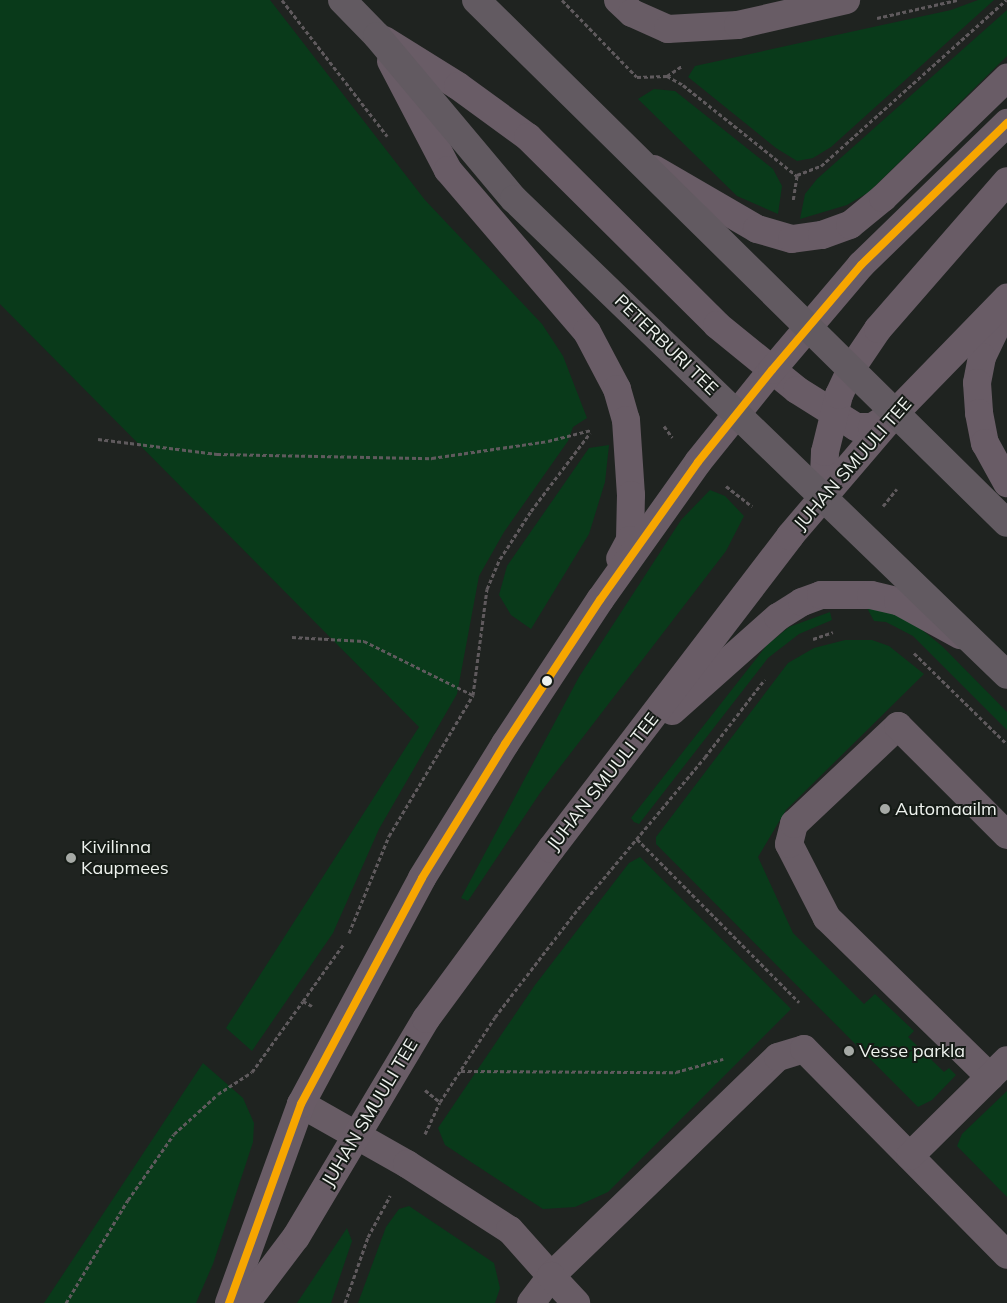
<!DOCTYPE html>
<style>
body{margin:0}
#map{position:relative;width:1007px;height:1303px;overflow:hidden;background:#1f2320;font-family:Mulish,sans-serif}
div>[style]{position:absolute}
.green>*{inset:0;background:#093a1a}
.path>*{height:3px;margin-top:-1.5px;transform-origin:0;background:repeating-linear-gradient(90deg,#5f5a5d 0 4px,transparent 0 6.5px)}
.minor>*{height:28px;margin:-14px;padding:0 14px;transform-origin:14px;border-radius:14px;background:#685c65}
.major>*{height:28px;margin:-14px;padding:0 14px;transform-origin:14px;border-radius:14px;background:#695c66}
.highway>*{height:28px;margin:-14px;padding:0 14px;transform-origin:14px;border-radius:14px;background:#625a61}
.bus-1>*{height:8px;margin:-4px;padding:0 4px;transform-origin:4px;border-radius:4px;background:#f7a600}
.dots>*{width:14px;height:14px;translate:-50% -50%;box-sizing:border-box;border:2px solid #151b16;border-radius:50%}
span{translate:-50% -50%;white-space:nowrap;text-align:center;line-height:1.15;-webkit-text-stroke:4px #151b16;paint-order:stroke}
.street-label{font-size:18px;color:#eef2ee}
.poi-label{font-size:18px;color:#eef2ee}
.left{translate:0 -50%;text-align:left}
</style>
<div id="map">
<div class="green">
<div style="clip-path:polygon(0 0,270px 0,425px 200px,542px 324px,563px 356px,587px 418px,573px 427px,568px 441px,504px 532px,479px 576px,457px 694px,379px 829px,333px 933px,252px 1051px,226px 1028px,419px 727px,0 304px)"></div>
<div style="clip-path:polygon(978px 0,994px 0,831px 147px,813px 158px,797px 161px,776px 148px,688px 77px,695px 66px,951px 10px)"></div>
<div style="clip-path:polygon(1007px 10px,1007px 56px,869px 192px,847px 205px,800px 219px,805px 194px,817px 179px)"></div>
<div style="clip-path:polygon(654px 89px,675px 91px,773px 169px,782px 186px,778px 214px,737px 196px,638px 99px)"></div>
<div style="clip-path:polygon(609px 445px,605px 482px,589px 534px,531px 629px,511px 615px,499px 595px,507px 566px,589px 448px)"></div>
<div style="clip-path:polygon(710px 490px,725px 496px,744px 516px,726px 551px,540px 793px,468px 901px,461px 898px,579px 677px,681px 520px)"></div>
<div style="clip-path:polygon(867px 608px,894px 614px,916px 625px,942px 646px,1007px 712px,1007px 730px,913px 636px,886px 622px,874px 621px)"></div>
<div style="clip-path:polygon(830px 612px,832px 620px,799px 634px,768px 658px,639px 824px,634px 822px,631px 818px,767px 645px,789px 627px)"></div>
<div style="clip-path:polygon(845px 640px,872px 640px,889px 646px,924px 674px,786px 810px,758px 857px,793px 933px,864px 1004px,875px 994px,914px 1031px,908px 1037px,944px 1072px,949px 1068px,956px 1075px,932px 1100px,918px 1107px,656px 844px,656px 837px,788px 663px,814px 648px)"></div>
<div style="clip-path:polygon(640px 857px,791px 1009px,608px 1192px,575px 1207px,543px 1209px,445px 1145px,438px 1128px,535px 985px,629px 863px)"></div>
<div style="clip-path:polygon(203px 1063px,243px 1098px,254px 1123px,253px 1142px,213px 1264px,196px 1303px,44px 1303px)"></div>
<div style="clip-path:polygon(1007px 1091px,1007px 1197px,957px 1146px,962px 1134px)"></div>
<div style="clip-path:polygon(409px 1206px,494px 1263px,500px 1288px,495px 1303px,358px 1303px,386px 1227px,399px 1209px)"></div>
<div style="clip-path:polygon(347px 1228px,352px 1241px,331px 1303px,297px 1303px)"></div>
</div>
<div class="path">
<div style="left:282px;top:0;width:172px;rotate:52.3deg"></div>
<div style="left:562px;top:0;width:107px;rotate:45.8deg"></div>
<div style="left:637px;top:77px;width:30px;rotate:-2deg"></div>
<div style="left:667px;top:76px;width:18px;rotate:29deg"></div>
<div style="left:683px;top:85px;width:146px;rotate:38.6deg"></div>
<div style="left:797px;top:176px;width:25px;rotate:99deg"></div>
<div style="left:877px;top:18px;width:82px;rotate:-12.7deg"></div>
<div style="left:667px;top:76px;width:18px;rotate:-34deg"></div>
<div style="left:797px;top:175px;width:26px;rotate:-21deg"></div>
<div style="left:821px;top:166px;width:249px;rotate:-41.9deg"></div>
<div style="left:664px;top:426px;width:14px;rotate:54deg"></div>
<div style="left:98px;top:439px;width:120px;rotate:7.2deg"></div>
<div style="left:217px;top:454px;width:215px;rotate:1.1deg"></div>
<div style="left:432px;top:458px;width:117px;rotate:-8.3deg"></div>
<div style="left:548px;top:441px;width:44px;rotate:-14.3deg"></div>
<div style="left:726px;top:486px;width:33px;rotate:38deg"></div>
<div style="left:883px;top:506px;width:22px;rotate:-51deg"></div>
<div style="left:292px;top:637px;width:72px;rotate:3.2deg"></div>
<div style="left:364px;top:641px;width:122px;rotate:26.4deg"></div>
<div style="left:813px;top:639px;width:21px;rotate:-19deg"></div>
<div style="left:914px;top:653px;width:130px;rotate:44.4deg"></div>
<div style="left:637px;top:839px;width:230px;rotate:45.2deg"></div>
<div style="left:349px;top:933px;width:105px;rotate:-67.6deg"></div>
<div style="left:389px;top:836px;width:164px;rotate:-59.2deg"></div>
<div style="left:473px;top:695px;width:107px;rotate:-82.5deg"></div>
<div style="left:487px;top:589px;width:33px;rotate:-67deg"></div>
<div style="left:500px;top:559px;width:57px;rotate:-57.1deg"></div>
<div style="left:531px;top:511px;width:98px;rotate:-52.9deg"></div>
<div style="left:312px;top:1006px;width:10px;rotate:-151deg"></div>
<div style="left:303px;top:1001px;width:69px;rotate:-54.5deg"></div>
<div style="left:461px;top:1071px;width:215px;rotate:0.3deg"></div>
<div style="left:676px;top:1072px;width:49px;rotate:-15.5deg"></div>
<div style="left:425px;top:1090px;width:19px;rotate:39deg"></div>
<div style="left:425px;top:1134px;width:35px;rotate:-65deg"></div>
<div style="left:440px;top:1102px;width:101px;rotate:-57.1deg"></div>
<div style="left:495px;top:1017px;width:136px;rotate:-52.5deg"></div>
<div style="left:578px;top:909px;width:198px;rotate:-50.1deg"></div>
<div style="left:705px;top:757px;width:98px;rotate:-52.4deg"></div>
<div style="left:66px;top:1303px;width:120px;rotate:-59deg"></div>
<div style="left:128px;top:1200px;width:80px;rotate:-55.1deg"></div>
<div style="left:174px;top:1134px;width:59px;rotate:-42.3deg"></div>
<div style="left:218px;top:1094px;width:40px;rotate:-32.9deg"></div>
<div style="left:252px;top:1072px;width:87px;rotate:-54.3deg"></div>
<div style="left:345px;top:1303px;width:70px;rotate:-70.8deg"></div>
<div style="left:368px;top:1237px;width:47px;rotate:-61.8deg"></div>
</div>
<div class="minor">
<div style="left:618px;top:0;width:19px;rotate:43deg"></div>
<div style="left:632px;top:13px;width:39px;rotate:24deg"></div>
<div style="left:668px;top:29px;width:70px;rotate:-3.3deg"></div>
<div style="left:738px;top:25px;width:111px;rotate:-13deg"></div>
<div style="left:990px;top:1077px;width:228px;rotate:-135.7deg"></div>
<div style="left:827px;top:918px;width:83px;rotate:-117.2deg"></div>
<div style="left:789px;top:844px;width:21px;rotate:-76deg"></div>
<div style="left:794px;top:824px;width:143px;rotate:-43.3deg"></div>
<div style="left:898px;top:726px;width:154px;rotate:45deg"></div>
<div style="left:301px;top:1104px;width:122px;rotate:29.5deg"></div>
<div style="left:407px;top:1164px;width:122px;rotate:32.7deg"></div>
<div style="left:510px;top:1230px;width:62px;rotate:48.3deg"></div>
<div style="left:551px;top:1276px;width:315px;rotate:-44deg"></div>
<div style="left:778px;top:1057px;width:27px;rotate:-17deg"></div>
<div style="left:804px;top:1049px;width:289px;rotate:45.4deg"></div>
<div style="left:910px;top:1156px;width:136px;rotate:-44.7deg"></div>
<div style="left:531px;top:1303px;width:34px;rotate:-53deg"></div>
<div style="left:551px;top:1276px;width:37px;rotate:47deg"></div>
</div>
<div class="major">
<div style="left:384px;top:40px;width:87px;rotate:31.9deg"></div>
<div style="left:458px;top:86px;width:87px;rotate:36.1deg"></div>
<div style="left:528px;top:137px;width:267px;rotate:44.8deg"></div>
<div style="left:717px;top:325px;width:103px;rotate:39.1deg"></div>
<div style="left:797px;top:390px;width:70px;rotate:32.1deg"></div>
<div style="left:856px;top:427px;width:16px"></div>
<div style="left:872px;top:427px;width:22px;rotate:-32deg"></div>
<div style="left:391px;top:61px;width:123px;rotate:62.4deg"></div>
<div style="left:448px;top:170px;width:213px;rotate:49.4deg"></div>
<div style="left:587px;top:332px;width:64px;rotate:62.2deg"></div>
<div style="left:617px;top:389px;width:32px;rotate:74deg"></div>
<div style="left:626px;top:420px;width:75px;rotate:86.2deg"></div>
<div style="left:631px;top:495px;width:45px;rotate:91.3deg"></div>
<div style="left:630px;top:540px;width:21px;rotate:118deg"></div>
<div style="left:654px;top:169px;width:119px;rotate:30.2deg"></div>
<div style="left:757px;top:229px;width:36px;rotate:16deg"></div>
<div style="left:792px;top:239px;width:30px;rotate:-8deg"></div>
<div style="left:822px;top:235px;width:30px;rotate:-20deg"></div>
<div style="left:850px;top:225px;width:43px;rotate:-39.3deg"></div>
<div style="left:883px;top:198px;width:173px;rotate:-44.1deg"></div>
<div style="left:1003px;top:313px;width:49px;rotate:115.5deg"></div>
<div style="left:982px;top:357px;width:26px;rotate:101deg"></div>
<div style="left:977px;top:383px;width:30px;rotate:86deg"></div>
<div style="left:979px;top:413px;width:31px;rotate:79deg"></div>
<div style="left:985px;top:443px;width:46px;rotate:61.2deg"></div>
<div style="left:823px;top:498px;width:46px;rotate:-87.5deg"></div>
<div style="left:825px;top:452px;width:59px;rotate:-76.2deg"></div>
<div style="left:839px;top:395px;width:29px;rotate:-65deg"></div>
<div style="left:851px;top:369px;width:48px;rotate:-56deg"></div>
<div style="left:878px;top:329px;width:196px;rotate:-48.9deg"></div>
<div style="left:672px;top:711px;width:142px;rotate:-41.6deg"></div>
<div style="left:778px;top:617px;width:28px;rotate:-32deg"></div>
<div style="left:802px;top:602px;width:20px;rotate:-20deg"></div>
<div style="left:821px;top:595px;width:50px"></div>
<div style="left:871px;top:595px;width:28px;rotate:13deg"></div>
<div style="left:898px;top:601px;width:71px;rotate:28.7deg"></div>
<div style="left:229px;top:1303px;width:212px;rotate:-70.1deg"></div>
<div style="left:301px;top:1104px;width:256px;rotate:-61.8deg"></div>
<div style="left:422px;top:878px;width:158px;rotate:-58.2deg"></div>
<div style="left:505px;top:744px;width:173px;rotate:-56.6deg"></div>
<div style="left:600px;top:600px;width:169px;rotate:-54.6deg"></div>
<div style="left:698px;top:462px;width:118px;rotate:-51.2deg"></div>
<div style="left:772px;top:370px;width:138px;rotate:-49.7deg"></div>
<div style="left:861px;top:265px;width:204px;rotate:-44.2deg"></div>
<div style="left:246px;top:1303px;width:83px;rotate:-52.9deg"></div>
<div style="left:296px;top:1237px;width:254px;rotate:-59.2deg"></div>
<div style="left:426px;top:1019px;width:211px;rotate:-53.7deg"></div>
<div style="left:551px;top:849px;width:394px;rotate:-52.6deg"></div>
<div style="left:790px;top:536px;width:162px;rotate:-49.5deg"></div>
<div style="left:895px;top:413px;width:161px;rotate:-45.8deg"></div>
</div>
<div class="highway">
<div style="left:342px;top:0;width:50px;rotate:45.8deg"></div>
<div style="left:377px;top:36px;width:213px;rotate:50deg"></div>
<div style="left:514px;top:199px;width:685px;rotate:43.99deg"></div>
<div style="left:476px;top:0;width:745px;rotate:44.57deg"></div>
</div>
<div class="bus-1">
<div style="left:229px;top:1303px;width:212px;rotate:-70.1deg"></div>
<div style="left:301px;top:1104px;width:256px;rotate:-61.8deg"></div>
<div style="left:422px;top:878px;width:158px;rotate:-58.2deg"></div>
<div style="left:505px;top:744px;width:173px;rotate:-56.6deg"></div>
<div style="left:600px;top:600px;width:169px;rotate:-54.6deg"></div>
<div style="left:698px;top:462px;width:118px;rotate:-51.2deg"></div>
<div style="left:772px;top:370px;width:138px;rotate:-49.7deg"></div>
<div style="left:861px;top:265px;width:204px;rotate:-44.2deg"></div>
</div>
<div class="dots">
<div style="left:547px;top:681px;background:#eef2ee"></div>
<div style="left:885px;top:809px;background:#a6aaa6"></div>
<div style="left:71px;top:858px;background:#a6aaa6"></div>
<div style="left:849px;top:1051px;background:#a6aaa6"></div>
</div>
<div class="street-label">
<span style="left:666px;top:345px;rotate:44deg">PETERBURI TEE</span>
<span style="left:853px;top:464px;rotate:-49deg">JUHAN SMUULI TEE</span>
<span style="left:603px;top:782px;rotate:-52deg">JUHAN SMUULI TEE</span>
<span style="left:370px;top:1113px;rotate:-59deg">JUHAN SMUULI TEE</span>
</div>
<div class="poi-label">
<span class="left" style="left:895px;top:809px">Automaailm</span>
<span class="left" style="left:81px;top:858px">Kivilinna<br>Kaupmees</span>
<span class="left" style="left:859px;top:1051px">Vesse parkla</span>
</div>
</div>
